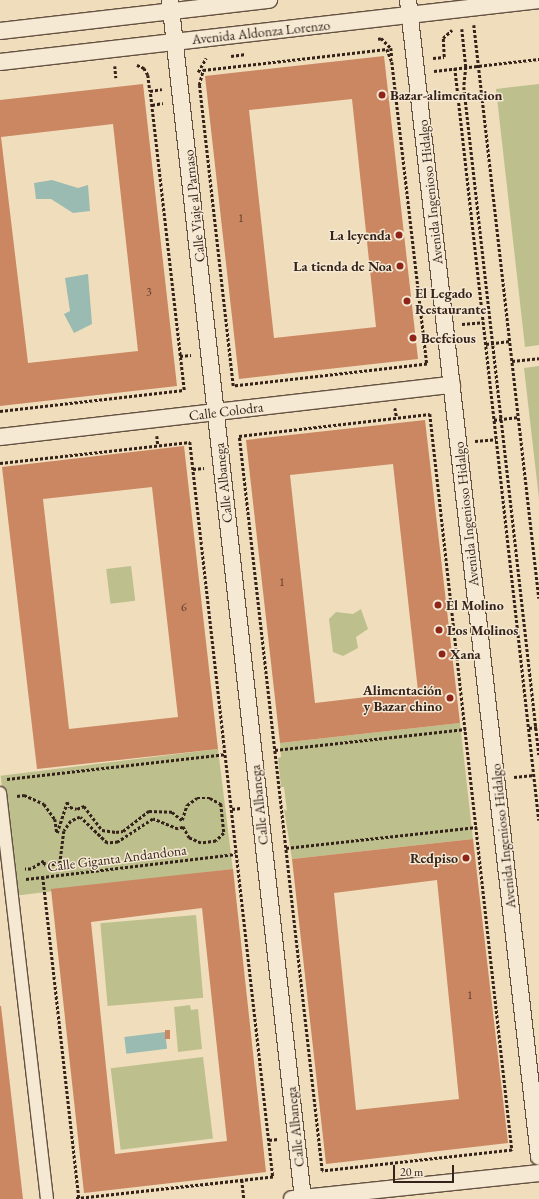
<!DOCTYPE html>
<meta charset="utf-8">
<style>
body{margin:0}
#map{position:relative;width:539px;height:1199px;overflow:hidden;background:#f0ddbb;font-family:"EB Garamond",serif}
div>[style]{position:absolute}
.green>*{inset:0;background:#bdc08d;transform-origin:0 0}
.water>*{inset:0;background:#9abbb1;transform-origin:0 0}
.building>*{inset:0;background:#cb8662;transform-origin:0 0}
.path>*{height:2.5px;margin-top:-1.25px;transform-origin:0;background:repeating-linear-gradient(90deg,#35221a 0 3px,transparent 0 5px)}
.roads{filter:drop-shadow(1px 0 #645142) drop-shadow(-1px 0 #645142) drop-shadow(0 1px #645142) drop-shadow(0 -1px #645142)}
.pedestrian>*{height:12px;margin:-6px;padding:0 6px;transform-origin:6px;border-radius:6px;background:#f5e9d3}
.minor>*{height:16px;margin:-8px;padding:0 8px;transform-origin:8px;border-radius:8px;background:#f5e9d3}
.dots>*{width:11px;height:11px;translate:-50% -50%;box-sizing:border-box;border:2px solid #f5e9d3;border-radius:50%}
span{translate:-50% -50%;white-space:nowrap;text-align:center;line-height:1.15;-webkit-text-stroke:3px #f5e9d3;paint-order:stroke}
.number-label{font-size:12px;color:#5a3b2c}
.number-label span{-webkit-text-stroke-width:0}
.street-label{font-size:14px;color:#35221a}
.poi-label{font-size:14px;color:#35221a;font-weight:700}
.left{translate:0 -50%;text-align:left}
.right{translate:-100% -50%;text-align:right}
.scale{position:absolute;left:393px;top:1165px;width:61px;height:18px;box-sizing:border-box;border:2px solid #35221a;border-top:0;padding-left:5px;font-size:12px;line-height:14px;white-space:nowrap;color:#35221a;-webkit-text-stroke:3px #f5e9d3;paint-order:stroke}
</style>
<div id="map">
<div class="green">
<div style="clip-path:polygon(539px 84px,539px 345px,525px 347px,496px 89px)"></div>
<div style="clip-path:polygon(539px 366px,539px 499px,524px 368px)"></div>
<div style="left:131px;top:566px;width:35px;height:25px;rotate:83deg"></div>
<div style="clip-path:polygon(361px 609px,368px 629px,356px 637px,358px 648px,343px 656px,333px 652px,329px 619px,336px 612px,353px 614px)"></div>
<div style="clip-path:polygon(460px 723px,473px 839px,292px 859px,284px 809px,287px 811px,284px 787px,281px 787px,278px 758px,281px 757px,280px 743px)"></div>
<div style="left:218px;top:749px;width:121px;height:219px;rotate:83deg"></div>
<div style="left:196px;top:915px;width:83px;height:96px;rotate:85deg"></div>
<div style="clip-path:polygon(190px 1005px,191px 1010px,198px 1009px,202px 1049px,178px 1052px,174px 1007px)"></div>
<div style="left:203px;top:1057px;width:82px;height:93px;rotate:83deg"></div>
</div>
<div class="water">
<div style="clip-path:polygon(52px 180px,78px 188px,88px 185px,90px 211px,73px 213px,51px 199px,36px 199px,34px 183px)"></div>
<div style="clip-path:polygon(88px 274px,92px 324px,74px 333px,64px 314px,70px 311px,65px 278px)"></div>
<div style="left:165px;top:1032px;width:17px;height:41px;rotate:83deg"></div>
</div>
<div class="building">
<div style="clip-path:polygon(evenodd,384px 56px,418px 359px,239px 379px,205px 76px,384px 56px,352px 99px,376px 327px,274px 338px,249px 110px,352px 99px)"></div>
<div style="clip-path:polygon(evenodd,143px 84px,177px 386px,0 406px,0 100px,143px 84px,113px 124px,138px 351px,28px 363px,1px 137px,113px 124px)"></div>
<div style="clip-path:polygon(evenodd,425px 420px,460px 723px,280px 743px,246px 440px,425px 420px,393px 464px,418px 691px,315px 703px,290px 475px,393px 464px)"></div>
<div style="clip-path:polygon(evenodd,184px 446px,218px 749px,37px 769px,2px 467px,184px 446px,152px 487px,178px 717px,69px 729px,43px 499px,152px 487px)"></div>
<div style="clip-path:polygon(evenodd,473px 839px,508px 1143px,326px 1164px,292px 859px,473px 839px,437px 880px,459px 1099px,356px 1110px,334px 893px,437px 880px)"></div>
<div style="clip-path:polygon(evenodd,233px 869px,266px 1172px,84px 1193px,51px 889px,233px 869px,202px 908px,227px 1141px,115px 1154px,91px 922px,202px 908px)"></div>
<div style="clip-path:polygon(0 1006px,1px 1006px,23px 1199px,0 1199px)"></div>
<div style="left:165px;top:1030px;width:5px;height:9px"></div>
</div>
<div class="path">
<div style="left:474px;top:25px;width:577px;rotate:83.53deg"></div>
<div style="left:462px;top:29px;width:38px;rotate:84deg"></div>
<div style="left:466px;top:67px;width:20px;rotate:96deg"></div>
<div style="left:464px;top:87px;width:672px;rotate:83.59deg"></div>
<div style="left:378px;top:39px;width:3px;rotate:-18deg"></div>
<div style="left:381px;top:38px;width:14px;rotate:45deg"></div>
<div style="left:391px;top:48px;width:10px;rotate:84deg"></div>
<div style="left:387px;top:49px;width:14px;rotate:69deg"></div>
<div style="left:392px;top:62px;width:304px;rotate:83.4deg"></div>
<div style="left:427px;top:364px;width:195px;rotate:173.5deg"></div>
<div style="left:233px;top:386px;width:303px;rotate:-96.4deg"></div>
<div style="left:199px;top:85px;width:16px;rotate:-75deg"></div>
<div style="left:203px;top:70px;width:185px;rotate:-6.5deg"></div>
<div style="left:231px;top:56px;width:15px;rotate:-8deg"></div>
<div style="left:433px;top:58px;width:11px;rotate:-5deg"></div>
<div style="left:444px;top:57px;width:19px;rotate:-93deg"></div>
<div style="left:443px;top:38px;width:12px;rotate:-42deg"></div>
<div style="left:137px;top:65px;width:8px;rotate:23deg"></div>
<div style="left:144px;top:68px;width:8px;rotate:60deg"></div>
<div style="left:148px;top:75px;width:16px;rotate:83deg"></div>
<div style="left:150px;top:91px;width:12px;rotate:-9deg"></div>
<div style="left:115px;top:66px;width:12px;rotate:85deg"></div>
<div style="left:455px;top:68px;width:757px;rotate:83.63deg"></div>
<div style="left:434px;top:71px;width:106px;rotate:-6.5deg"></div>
<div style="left:198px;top:72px;width:16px;rotate:-60deg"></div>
<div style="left:152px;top:105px;width:11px;rotate:-10deg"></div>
<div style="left:462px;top:324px;width:21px;rotate:-5deg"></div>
<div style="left:486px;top:344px;width:24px;rotate:-7deg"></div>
<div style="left:180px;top:356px;width:11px;rotate:-5deg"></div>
<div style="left:512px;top:361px;width:27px;rotate:-6deg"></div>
<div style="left:395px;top:408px;width:10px;rotate:79deg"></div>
<div style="left:0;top:411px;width:185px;rotate:-6.5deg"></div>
<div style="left:184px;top:390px;width:301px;rotate:-96.5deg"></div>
<div style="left:430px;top:414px;width:741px;rotate:83.64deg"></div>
<div style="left:512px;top:1150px;width:191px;rotate:173.7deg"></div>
<div style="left:322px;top:1171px;width:740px;rotate:-96.44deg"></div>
<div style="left:239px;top:436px;width:192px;rotate:-6.6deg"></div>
<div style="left:494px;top:420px;width:25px;rotate:-7deg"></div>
<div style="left:157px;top:436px;width:9px;rotate:84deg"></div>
<div style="left:475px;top:441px;width:21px;rotate:-5deg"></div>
<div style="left:0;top:463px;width:191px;rotate:-6.3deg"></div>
<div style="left:190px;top:442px;width:740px;rotate:83.56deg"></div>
<div style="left:273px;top:1177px;width:199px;rotate:173.7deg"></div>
<div style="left:193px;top:469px;width:11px;rotate:-5deg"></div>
<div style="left:529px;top:728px;width:10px;rotate:-6deg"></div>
<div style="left:275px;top:750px;width:192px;rotate:-6.3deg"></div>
<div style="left:514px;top:777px;width:20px;rotate:-6deg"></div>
<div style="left:7px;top:779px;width:219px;rotate:-6.5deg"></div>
<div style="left:17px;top:796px;width:7px;rotate:-8deg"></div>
<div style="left:24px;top:795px;width:22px;rotate:24deg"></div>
<div style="left:44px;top:804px;width:19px;rotate:54deg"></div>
<div style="left:55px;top:819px;width:14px;rotate:82deg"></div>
<div style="left:57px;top:833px;width:33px;rotate:-72deg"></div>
<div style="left:67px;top:802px;width:6px;rotate:59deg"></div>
<div style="left:70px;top:807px;width:7px;rotate:16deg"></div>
<div style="left:77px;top:809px;width:8px;rotate:-23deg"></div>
<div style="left:84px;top:806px;width:30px;rotate:53deg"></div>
<div style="left:102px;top:830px;width:14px;rotate:8deg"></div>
<div style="left:116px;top:832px;width:7px;rotate:-8deg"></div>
<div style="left:123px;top:831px;width:33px;rotate:-38deg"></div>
<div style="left:149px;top:811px;width:23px;rotate:2deg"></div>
<div style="left:172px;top:812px;width:13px;rotate:39deg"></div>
<div style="left:182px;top:820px;width:16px;rotate:-72deg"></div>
<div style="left:187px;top:805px;width:12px;rotate:-35deg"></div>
<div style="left:197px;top:798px;width:13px"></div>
<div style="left:210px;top:798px;width:13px;rotate:29deg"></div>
<div style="left:221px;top:804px;width:29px;rotate:84deg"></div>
<div style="left:224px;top:833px;width:11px;rotate:135deg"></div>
<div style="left:216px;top:841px;width:15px;rotate:172deg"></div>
<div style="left:201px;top:843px;width:13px;rotate:-157deg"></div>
<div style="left:189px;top:838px;width:13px;rotate:-119deg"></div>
<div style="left:183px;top:827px;width:5px;rotate:158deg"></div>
<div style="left:178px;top:829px;width:27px;rotate:-158deg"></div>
<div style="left:153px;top:819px;width:42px;rotate:146.7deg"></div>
<div style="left:118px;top:842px;width:11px;rotate:175deg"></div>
<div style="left:107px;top:843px;width:37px;rotate:-136deg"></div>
<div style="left:80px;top:817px;width:10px;rotate:156deg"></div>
<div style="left:71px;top:821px;width:12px;rotate:125deg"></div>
<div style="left:64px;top:831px;width:33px;rotate:97deg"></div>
<div style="left:60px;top:864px;width:16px;rotate:176deg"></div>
<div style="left:44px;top:865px;width:4px;rotate:-90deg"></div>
<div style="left:44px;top:861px;width:15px;rotate:148deg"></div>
<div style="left:31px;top:869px;width:6px;rotate:180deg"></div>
<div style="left:232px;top:809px;width:9px;rotate:-6deg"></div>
<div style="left:286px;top:848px;width:192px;rotate:-6.3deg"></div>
<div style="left:43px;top:877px;width:324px;rotate:83.6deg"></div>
<div style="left:26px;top:879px;width:211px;rotate:-6.8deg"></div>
<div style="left:269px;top:1140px;width:9px;rotate:-6deg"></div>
<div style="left:242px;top:1180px;width:19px;rotate:84deg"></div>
</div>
<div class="roads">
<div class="pedestrian">
<div style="left:0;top:793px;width:409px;rotate:83.4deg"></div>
</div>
<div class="minor">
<div style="left:170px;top:0;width:1205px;rotate:83.67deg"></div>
<div style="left:408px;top:0;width:1164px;rotate:83.54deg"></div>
<div style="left:0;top:31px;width:271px;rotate:-6.6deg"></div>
<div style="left:0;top:62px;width:543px;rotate:-6.56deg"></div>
<div style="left:0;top:437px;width:455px;rotate:-6.6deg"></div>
<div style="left:292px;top:1199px;width:248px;rotate:-6deg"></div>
</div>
</div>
<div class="dots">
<div style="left:382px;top:95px;background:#8f2418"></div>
<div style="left:399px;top:235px;background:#8f2418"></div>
<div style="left:400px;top:266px;background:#8f2418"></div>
<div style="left:407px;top:301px;background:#8f2418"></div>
<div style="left:413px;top:338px;background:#8f2418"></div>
<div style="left:438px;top:605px;background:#8f2418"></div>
<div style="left:439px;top:630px;background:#8f2418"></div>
<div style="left:442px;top:654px;background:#8f2418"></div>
<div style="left:450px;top:698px;background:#8f2418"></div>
<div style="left:466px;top:858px;background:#8f2418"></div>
</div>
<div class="number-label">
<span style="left:241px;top:219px">1</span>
<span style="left:149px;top:293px">3</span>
<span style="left:282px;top:583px">1</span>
<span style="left:184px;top:608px">6</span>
<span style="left:470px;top:996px">1</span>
</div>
<div class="street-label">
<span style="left:261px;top:32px;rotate:-6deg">Avenida Aldonza Lorenzo</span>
<span style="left:430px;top:192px;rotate:-96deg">Avenida Ingenioso Hidalgo</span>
<span style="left:194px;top:206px;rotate:-96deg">Calle Viaje al Parnaso</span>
<span style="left:226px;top:411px;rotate:-7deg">Calle Colodra</span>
<span style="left:223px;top:483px;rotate:-96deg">Calle Albanega</span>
<span style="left:466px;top:514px;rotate:-96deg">Avenida Ingenioso Hidalgo</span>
<span style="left:259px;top:805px;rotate:-96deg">Calle Albanega</span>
<span style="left:503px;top:836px;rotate:-96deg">Avenida Ingenioso Hidalgo</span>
<span style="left:117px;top:858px;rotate:-7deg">Calle Giganta Andandona</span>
<span style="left:295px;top:1127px;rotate:-96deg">Calle Albanega</span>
</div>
<div class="poi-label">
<span class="left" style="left:390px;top:95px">Bazar-alimentacion</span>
<span class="right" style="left:391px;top:235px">La leyenda</span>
<span class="right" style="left:392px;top:266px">La tienda de Noa</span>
<span class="left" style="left:415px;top:301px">El Legado<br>Restaurante</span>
<span class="left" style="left:421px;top:338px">Beefcious</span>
<span class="left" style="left:446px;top:605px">El Molino</span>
<span class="left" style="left:447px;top:630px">Los Molinos</span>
<span class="left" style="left:450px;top:654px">Xana</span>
<span class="right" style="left:442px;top:698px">Alimentación<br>y Bazar chino</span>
<span class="right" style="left:458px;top:858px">Redpiso</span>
</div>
<div class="scale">20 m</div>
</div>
